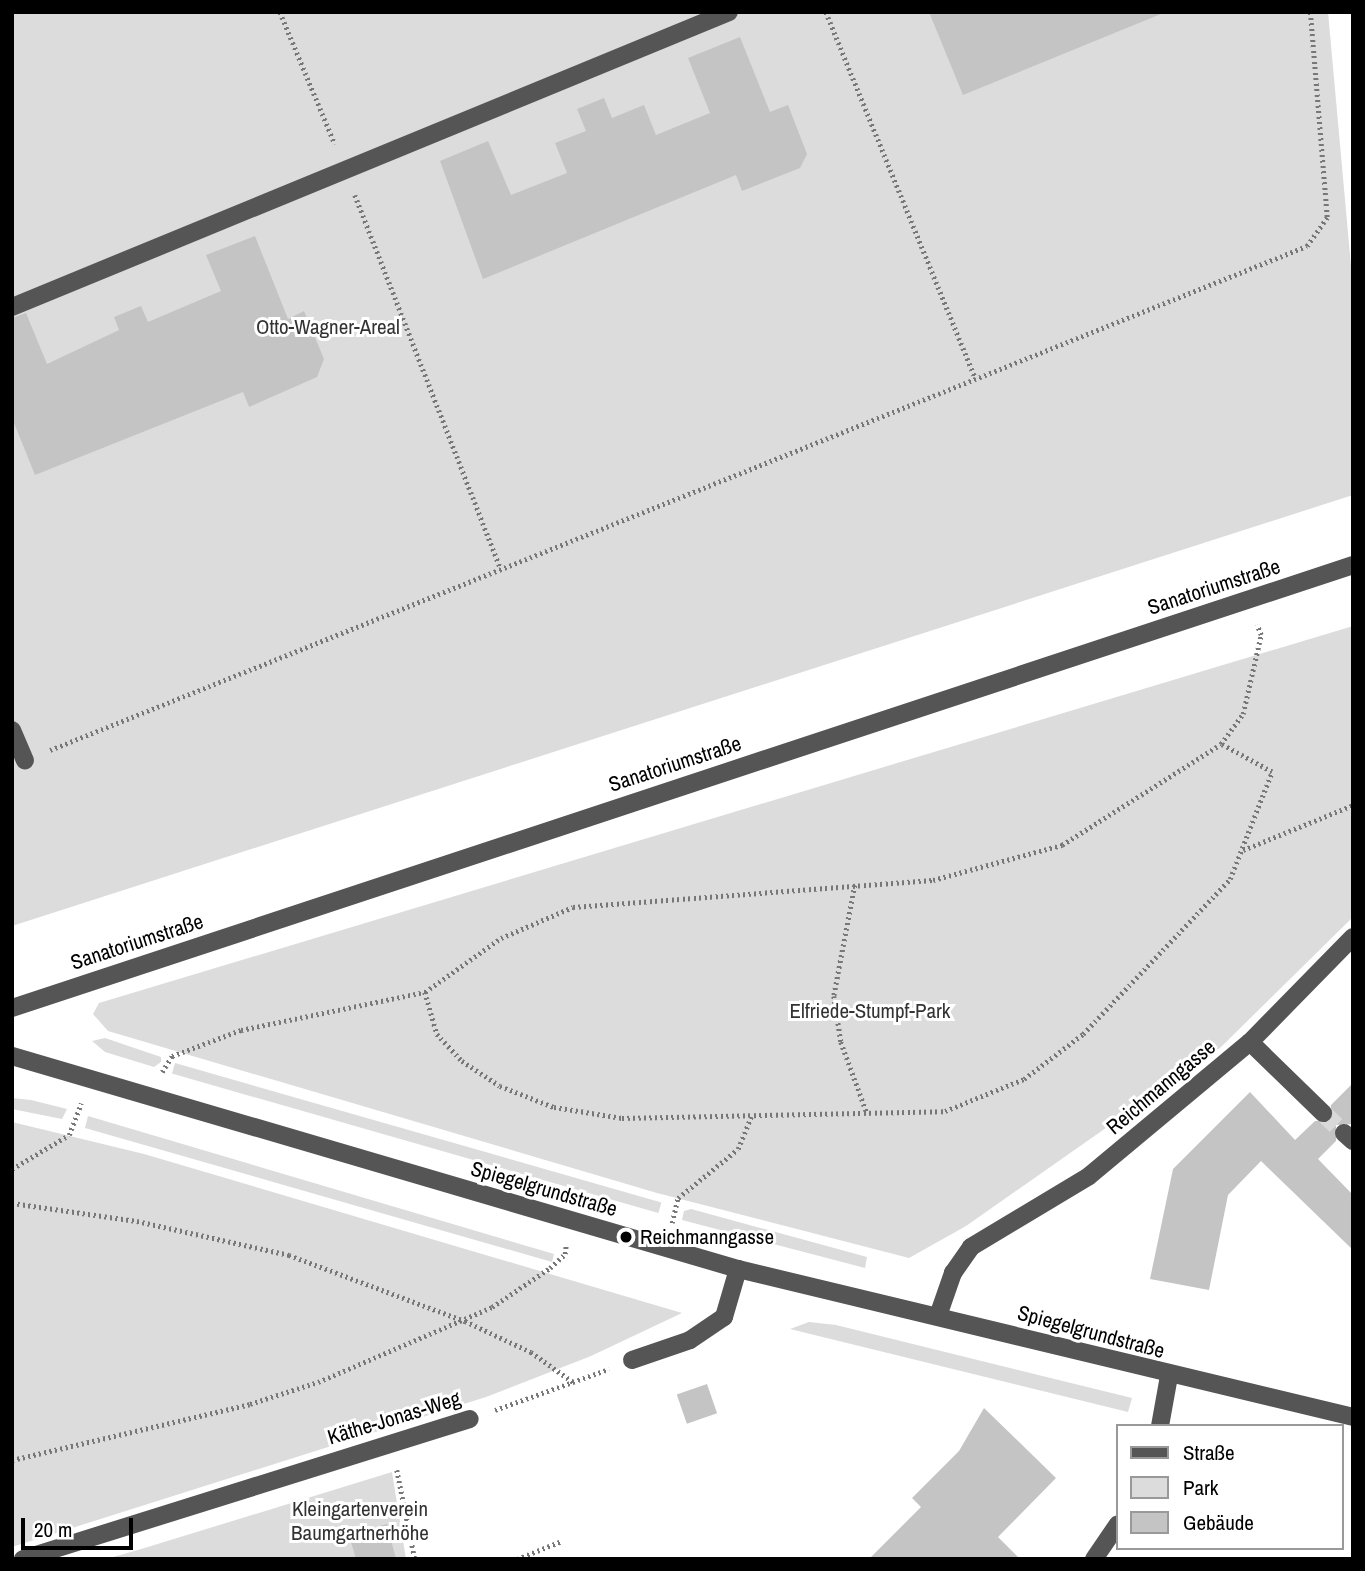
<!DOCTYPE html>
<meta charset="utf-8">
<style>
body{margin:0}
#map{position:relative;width:1365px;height:1571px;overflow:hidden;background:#fff;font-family:"Archivo Narrow",sans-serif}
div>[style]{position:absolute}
.green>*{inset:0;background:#dcdcdc;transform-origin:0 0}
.building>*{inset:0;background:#c4c4c4;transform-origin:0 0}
.minor-tunnel>*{height:18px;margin-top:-9px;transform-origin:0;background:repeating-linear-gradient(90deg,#d9d9d9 0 18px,transparent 0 27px)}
.path>*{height:4.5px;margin-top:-2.25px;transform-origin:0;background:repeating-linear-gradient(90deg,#777 0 2px,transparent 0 5.5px)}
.minor>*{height:18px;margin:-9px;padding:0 9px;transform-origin:9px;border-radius:9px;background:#555}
.dots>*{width:19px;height:19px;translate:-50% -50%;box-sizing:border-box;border:4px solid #fff;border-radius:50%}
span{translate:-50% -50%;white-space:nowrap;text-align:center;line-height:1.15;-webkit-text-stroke:6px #fff;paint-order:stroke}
.park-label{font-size:21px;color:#333}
.street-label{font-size:21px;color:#000}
.poi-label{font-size:21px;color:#000}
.left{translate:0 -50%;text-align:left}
.frame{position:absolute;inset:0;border:14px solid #000;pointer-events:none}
.legend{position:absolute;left:1116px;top:1424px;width:228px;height:126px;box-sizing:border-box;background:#fff;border:2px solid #999;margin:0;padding:9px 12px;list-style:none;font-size:21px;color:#000}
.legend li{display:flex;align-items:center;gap:14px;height:35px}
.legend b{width:35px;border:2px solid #999}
.scale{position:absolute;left:21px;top:1518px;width:112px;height:32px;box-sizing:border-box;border:4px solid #000;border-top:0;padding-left:9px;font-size:21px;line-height:24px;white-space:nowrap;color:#000;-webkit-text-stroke:5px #fff;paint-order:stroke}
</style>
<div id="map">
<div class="green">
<div style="clip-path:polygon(12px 12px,1328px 12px,1353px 288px,1353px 495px,12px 926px)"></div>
<div style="clip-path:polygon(1353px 626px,1353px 917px,1220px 1048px,966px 1226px,909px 1258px,657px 1193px,108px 1031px,93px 1014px,99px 1003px)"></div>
<div style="clip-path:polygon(105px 1038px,161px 1057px,161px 1062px,154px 1067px,105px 1052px,92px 1041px)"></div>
<div style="left:175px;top:1063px;width:506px;height:11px;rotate:16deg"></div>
<div style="clip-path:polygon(12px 1098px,31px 1100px,67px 1109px,62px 1119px,12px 1109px)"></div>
<div style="clip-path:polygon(88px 1116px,554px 1254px,552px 1262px,85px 1128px)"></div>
<div style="clip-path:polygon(12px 1122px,144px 1154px,682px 1313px,591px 1356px,486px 1397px,12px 1547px)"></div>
<div style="clip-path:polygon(691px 1209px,867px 1257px,865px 1268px,682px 1220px,684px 1211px)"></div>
<div style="clip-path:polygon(809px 1322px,836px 1325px,1132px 1398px,1128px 1412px,790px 1329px)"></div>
<div style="clip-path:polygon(392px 1472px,406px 1559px,106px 1559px,138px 1550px)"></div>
</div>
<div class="building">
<div style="clip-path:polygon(929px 12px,1161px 12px,1161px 14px,963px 95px)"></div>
<div style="clip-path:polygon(740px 37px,770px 112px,788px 105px,807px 154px,800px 168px,742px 191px,736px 175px,483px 279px,440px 161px,488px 141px,511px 195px,567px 173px,555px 143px,586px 131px,577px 109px,604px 98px,612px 118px,644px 105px,656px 135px,710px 113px,688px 58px)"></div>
<div style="clip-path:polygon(255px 236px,288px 319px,304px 311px,324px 359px,317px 377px,249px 407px,243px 392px,35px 475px,12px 418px,12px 318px,26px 313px,47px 364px,119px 330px,114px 317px,141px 306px,148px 322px,221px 291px,206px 255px)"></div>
<div style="clip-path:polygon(1353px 1083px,1353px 1124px,1336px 1125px,1336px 1141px,1318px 1159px,1353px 1195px,1353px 1250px,1261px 1161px,1228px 1195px,1209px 1290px,1150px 1279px,1173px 1169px,1250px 1092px,1295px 1140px,1315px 1121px,1331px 1121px,1331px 1105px)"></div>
<div style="left:707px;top:1384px;width:31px;height:32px;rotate:71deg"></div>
<div style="clip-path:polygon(984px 1408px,1056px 1478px,998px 1537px,1020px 1559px,869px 1559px,921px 1507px,912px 1498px,959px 1451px)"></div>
<div style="clip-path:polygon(387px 1524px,396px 1559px,356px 1559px,349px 1535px)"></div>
</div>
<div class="minor-tunnel">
<div style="left:1323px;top:1113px;width:29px;rotate:44deg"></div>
</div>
<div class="path">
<div style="left:280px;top:12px;width:143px;rotate:67.4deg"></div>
<div style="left:826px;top:12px;width:396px;rotate:67.8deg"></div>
<div style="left:355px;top:195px;width:401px;rotate:68.7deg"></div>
<div style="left:50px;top:750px;width:1354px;rotate:-21.85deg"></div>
<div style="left:1307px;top:246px;width:35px;rotate:-55deg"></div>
<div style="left:1327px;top:217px;width:206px;rotate:-94.7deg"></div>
<div style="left:1243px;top:850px;width:119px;rotate:-22.2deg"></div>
<div style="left:855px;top:885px;width:113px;rotate:100.7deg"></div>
<div style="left:834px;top:996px;width:47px;rotate:81.3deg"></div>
<div style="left:841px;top:1042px;width:76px;rotate:69.9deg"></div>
<div style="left:425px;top:992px;width:44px;rotate:74.1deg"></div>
<div style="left:437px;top:1034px;width:37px;rotate:47deg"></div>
<div style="left:462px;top:1061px;width:45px;rotate:33.3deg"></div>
<div style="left:500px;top:1086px;width:58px;rotate:21.3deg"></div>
<div style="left:554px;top:1107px;width:69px;rotate:9.2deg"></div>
<div style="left:622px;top:1118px;width:323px;rotate:-1.2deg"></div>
<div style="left:945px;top:1111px;width:85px;rotate:-22.1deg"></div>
<div style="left:1024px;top:1079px;width:74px;rotate:-37.3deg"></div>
<div style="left:1083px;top:1034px;width:214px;rotate:-46.5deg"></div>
<div style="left:1230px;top:879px;width:115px;rotate:-68.6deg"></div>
<div style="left:1272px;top:772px;width:58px;rotate:-151.2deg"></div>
<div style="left:162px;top:1072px;width:19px;rotate:-58deg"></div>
<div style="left:172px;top:1056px;width:74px;rotate:-20.6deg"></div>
<div style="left:241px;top:1030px;width:188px;rotate:-11.7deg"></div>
<div style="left:425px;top:992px;width:93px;rotate:-35.4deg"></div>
<div style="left:501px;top:938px;width:78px;rotate:-23.3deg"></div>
<div style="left:573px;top:907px;width:361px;rotate:-4.3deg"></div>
<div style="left:933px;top:880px;width:134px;rotate:-15.2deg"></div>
<div style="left:1062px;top:845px;width:188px;rotate:-32.4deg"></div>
<div style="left:1221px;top:744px;width:37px;rotate:-54deg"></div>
<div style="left:1243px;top:714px;width:81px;rotate:-77.2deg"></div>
<div style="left:1261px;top:635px;width:11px;rotate:-112deg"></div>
<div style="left:12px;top:1169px;width:66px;rotate:-30.8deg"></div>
<div style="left:69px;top:1135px;width:34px;rotate:-69deg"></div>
<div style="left:12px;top:1203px;width:126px;rotate:8.2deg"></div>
<div style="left:137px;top:1221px;width:156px;rotate:12.6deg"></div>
<div style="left:289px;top:1255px;width:188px;rotate:20.6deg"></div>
<div style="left:465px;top:1321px;width:73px;rotate:25.2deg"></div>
<div style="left:531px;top:1352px;width:52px;rotate:35.5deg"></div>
<div style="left:672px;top:1223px;width:26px;rotate:-77deg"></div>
<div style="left:678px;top:1198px;width:77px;rotate:-39.2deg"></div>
<div style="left:738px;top:1149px;width:35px;rotate:-68deg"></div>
<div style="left:495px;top:1410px;width:121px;rotate:-19.8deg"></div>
<div style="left:12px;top:1460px;width:244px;rotate:-13.2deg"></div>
<div style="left:250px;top:1404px;width:71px;rotate:-17.9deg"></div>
<div style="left:318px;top:1382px;width:189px;rotate:-23.3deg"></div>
<div style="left:492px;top:1307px;width:70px;rotate:-33.9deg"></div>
<div style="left:550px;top:1268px;width:21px;rotate:-43deg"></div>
<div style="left:565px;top:1254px;width:9px;rotate:-84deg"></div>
<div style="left:397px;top:1470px;width:91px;rotate:78.6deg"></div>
<div style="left:517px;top:1559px;width:48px;rotate:-21.8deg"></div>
</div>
<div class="minor">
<div style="left:12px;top:307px;width:775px;rotate:-22.36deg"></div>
<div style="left:12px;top:730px;width:33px;rotate:67deg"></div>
<div style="left:12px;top:1008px;width:1412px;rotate:-18.28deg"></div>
<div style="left:1250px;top:1042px;width:102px;rotate:44.2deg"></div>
<div style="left:12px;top:1056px;width:757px;rotate:16.35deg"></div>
<div style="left:738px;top:1269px;width:633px;rotate:13.53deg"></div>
<div style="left:1344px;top:1133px;width:12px;rotate:42deg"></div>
<div style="left:938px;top:1316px;width:46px;rotate:-70.8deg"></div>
<div style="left:953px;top:1273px;width:32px;rotate:-55deg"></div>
<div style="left:971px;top:1247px;width:138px;rotate:-31deg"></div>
<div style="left:1089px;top:1176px;width:209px;rotate:-39.8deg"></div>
<div style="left:1250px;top:1042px;width:147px;rotate:-45.6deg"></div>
<div style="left:632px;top:1360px;width:61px;rotate:-19deg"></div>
<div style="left:690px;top:1340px;width:41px;rotate:-34.1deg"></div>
<div style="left:724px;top:1317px;width:50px;rotate:-73.7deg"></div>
<div style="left:1160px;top:1426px;width:51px;rotate:-79.8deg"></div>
<div style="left:23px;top:1559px;width:468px;rotate:-17.4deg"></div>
<div style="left:1094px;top:1559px;width:42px;rotate:-55.6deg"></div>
</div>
<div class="dots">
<div style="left:626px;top:1237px;background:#000"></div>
</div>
<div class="park-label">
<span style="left:328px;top:327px">Otto-Wagner-Areal</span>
<span style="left:870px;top:1011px">Elfriede-Stumpf-Park</span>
<span style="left:360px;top:1521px">Kleingartenverein<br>Baumgartnerhöhe</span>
</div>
<div class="street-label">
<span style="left:1214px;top:587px;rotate:-18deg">Sanatoriumstraße</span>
<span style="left:675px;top:764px;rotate:-18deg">Sanatoriumstraße</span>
<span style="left:137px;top:942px;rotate:-18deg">Sanatoriumstraße</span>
<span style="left:1161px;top:1087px;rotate:-40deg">Reichmanngasse</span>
<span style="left:544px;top:1189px;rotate:16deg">Spiegelgrundstraße</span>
<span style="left:1091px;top:1332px;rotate:15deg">Spiegelgrundstraße</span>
<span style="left:394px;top:1418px;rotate:-17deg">Käthe-Jonas-Weg</span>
</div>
<div class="poi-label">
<span class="left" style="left:640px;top:1237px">Reichmanngasse</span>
</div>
<div class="frame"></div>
<ul class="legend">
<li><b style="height:9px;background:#555"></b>Straße</li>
<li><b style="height:19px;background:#dcdcdc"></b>Park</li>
<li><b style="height:19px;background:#c4c4c4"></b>Gebäude</li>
</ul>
<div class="scale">20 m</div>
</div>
